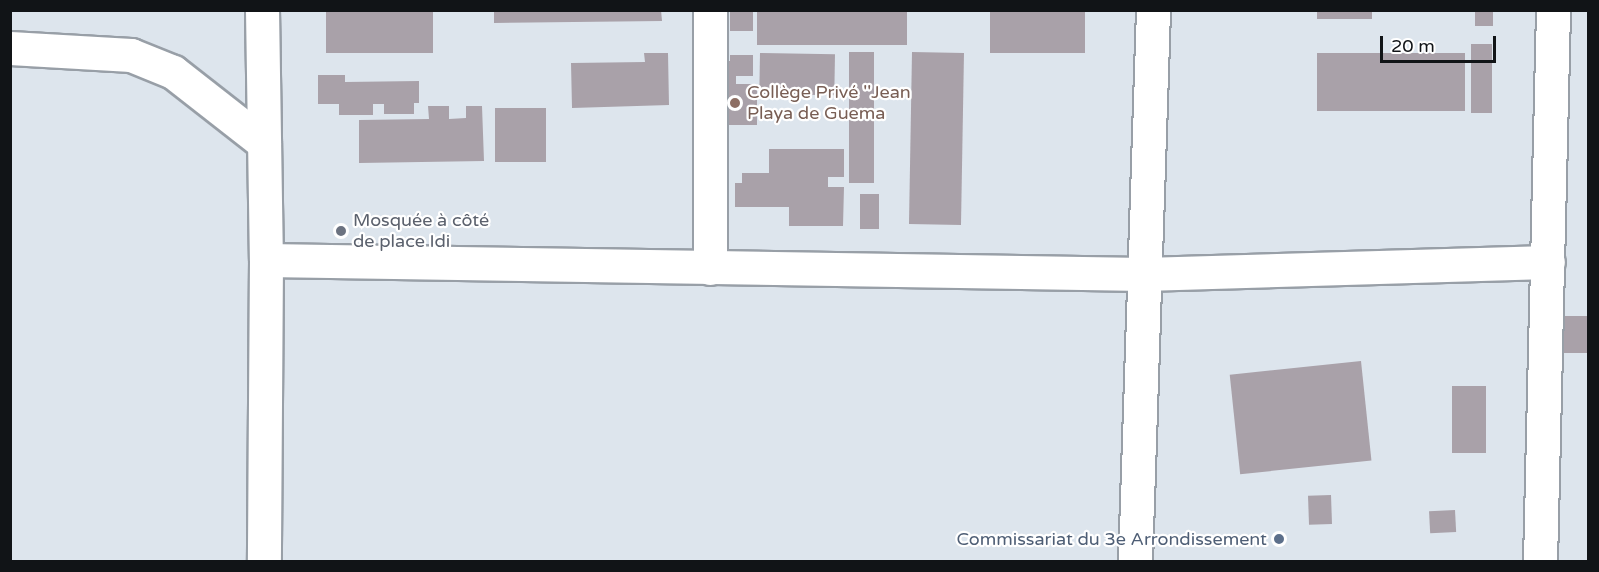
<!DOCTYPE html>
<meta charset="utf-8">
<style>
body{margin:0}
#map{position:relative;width:1599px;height:572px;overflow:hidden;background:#dde5ed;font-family:"Varela Round",sans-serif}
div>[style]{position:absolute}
.building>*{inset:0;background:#a9a1a9;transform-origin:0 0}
.roads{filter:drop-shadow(2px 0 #989fa7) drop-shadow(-2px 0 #989fa7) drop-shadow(0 2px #989fa7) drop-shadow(0 -2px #989fa7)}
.minor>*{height:33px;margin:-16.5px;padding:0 16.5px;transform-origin:16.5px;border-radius:16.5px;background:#fff}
.dots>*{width:16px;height:16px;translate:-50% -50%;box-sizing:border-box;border:3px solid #fff;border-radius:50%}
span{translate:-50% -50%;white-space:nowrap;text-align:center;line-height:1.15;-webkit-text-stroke:4.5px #fff;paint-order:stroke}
.education-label{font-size:18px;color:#785e54}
.left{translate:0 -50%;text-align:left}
.worship-label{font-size:18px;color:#5b616d}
.service-label{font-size:18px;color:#4e5e75}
.right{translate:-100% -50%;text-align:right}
.frame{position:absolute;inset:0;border:12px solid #111417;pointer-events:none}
.scale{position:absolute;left:1380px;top:36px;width:116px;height:27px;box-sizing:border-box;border:3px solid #111417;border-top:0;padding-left:8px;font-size:18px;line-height:21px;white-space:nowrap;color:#111417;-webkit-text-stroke:4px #fff;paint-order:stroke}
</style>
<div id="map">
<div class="building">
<div style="left:326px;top:10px;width:107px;height:43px"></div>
<div style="clip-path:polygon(494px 10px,661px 10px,662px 21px,494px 23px)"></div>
<div style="left:730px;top:10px;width:23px;height:21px"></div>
<div style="left:757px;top:10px;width:150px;height:35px"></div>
<div style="left:990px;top:10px;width:95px;height:43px"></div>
<div style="left:1317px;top:10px;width:55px;height:9px"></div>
<div style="left:1475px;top:10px;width:18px;height:16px"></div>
<div style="left:1471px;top:44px;width:21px;height:69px"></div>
<div style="left:849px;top:52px;width:25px;height:131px"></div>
<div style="left:912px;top:52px;width:52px;height:172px;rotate:1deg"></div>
<div style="clip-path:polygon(644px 53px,668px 53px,669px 105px,572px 108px,571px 63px,645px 62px)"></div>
<div style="left:760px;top:53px;width:75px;height:41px;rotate:1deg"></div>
<div style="left:1317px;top:53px;width:148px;height:58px"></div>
<div style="clip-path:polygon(730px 55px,753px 55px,753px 76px,736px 76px,736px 84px,757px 84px,757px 125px,717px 125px,717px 61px,730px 61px)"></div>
<div style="clip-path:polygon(318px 75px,345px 75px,345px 82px,419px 81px,419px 103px,414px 103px,414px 114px,384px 114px,384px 104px,373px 104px,373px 115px,339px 115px,339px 104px,318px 104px)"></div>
<div style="clip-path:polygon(428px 106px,449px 106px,449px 119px,466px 118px,466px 106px,482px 106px,484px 161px,359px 163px,359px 120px,429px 119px)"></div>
<div style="left:495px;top:108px;width:51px;height:54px"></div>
<div style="clip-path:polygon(769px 149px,844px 149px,844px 177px,828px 177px,828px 187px,844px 187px,843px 226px,789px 226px,789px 207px,735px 207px,735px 183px,742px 183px,742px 173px,769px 173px)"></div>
<div style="left:860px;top:194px;width:19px;height:35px"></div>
<div style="left:1588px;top:316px;width:37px;height:26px;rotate:90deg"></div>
<div style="left:1361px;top:361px;width:100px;height:132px;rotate:84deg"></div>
<div style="left:1452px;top:386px;width:34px;height:67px"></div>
<div style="left:1331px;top:495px;width:29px;height:23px;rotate:88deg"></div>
<div style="left:1455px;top:510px;width:22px;height:26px;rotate:87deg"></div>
</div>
<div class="roads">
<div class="minor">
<div style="left:262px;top:10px;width:250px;rotate:89.1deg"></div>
<div style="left:266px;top:260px;width:302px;rotate:90.4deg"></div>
<div style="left:710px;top:10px;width:258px;rotate:90deg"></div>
<div style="left:10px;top:48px;width:121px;rotate:3.3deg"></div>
<div style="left:131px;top:55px;width:45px;rotate:22deg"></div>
<div style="left:173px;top:72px;width:115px;rotate:38deg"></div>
<div style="left:266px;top:260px;width:878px;rotate:0.91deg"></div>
<div style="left:1144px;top:274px;width:404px;rotate:-1.7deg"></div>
<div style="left:1135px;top:562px;width:552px;rotate:-88.13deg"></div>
<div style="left:1540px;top:562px;width:552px;rotate:-88.65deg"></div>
</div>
</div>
<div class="dots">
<div style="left:735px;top:103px;background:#8d6e63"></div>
<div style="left:341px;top:231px;background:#6b7280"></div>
<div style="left:1279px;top:539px;background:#5c6f8a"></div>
</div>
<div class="education-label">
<span class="left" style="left:747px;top:103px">Collège Privé ''Jean<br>Playa de Guema</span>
</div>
<div class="worship-label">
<span class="left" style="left:353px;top:231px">Mosquée à côté<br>de place Idi</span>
</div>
<div class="service-label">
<span class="right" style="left:1267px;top:539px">Commissariat du 3e Arrondissement</span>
</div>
<div class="frame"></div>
<div class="scale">20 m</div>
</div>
